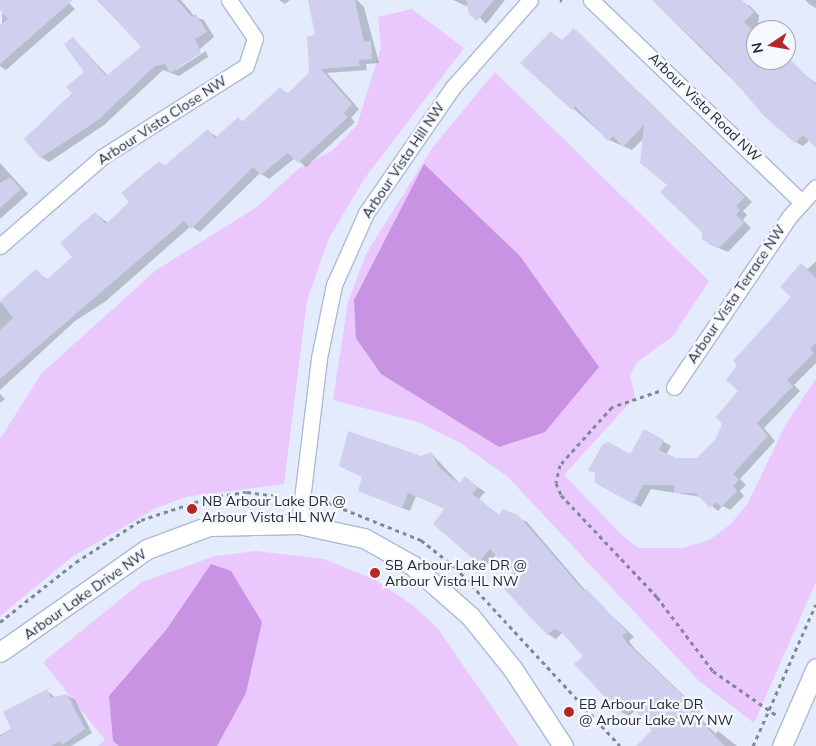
<!DOCTYPE html>
<style>
body{margin:0}
#map{position:relative;width:816px;height:746px;overflow:hidden;background:#e3ebfd;font-family:Mulish,sans-serif}
div>[style]{position:absolute}
.green>*{inset:0;background:#eac7fd}
.forest>*{inset:0;background:#c893e3}
.shadow>*{inset:0;background:#0003}
.building>*{inset:0;background:#d1cfee}
.path>*{height:3px;margin-top:-1.5px;transform-origin:0;background:repeating-linear-gradient(90deg,#828896 0 4px,transparent 0 8px)}
.roads{filter:drop-shadow(1px 0 #acbad6) drop-shadow(-1px 0 #acbad6) drop-shadow(0 1px #acbad6) drop-shadow(0 -1px #acbad6)}
.minor>*{height:15px;margin:-7.5px;padding:0 7.5px;transform-origin:7.5px;border-radius:7.5px;background:#fff}
.tertiary>*{height:19px;margin:-9.5px;padding:0 9.5px;transform-origin:9.5px;border-radius:9.5px;background:#fff}
.dots>*{width:14px;height:14px;translate:-50% -50%;box-sizing:border-box;border:2px solid #f5f8fe;border-radius:50%}
span{translate:-50% -50%;white-space:nowrap;text-align:center;line-height:1.15;-webkit-text-stroke:4.5px #f5f8fe;paint-order:stroke}
.street-label{font-size:14px;color:#242934}
.poi-label{font-size:14px;color:#242934}
.left{translate:0 -50%;text-align:left}
.north{position:absolute;left:746px;top:20px;width:50px;height:50px;box-sizing:border-box;background:#f5f8fe;border:1px solid #a1a5ad;border-radius:50%;rotate:258deg;font-size:14px;font-weight:700;line-height:20px;text-align:center;color:#242934}
.north::after{content:'';display:block;margin:auto;width:18px;height:22px;background:#b62626;clip-path:polygon(50% 0,100% 100%,50% 72%,0 100%)}
</style>
<div id="map">
<div class="green">
<div style="clip-path:polygon(412px 9px,464px 48px,364px 179px,329px 238px,307px 300px,284px 484px,186px 497px,156px 508px,72px 557px,0 616px,0 439px,42px 373px,155px 271px,257px 207px,298px 169px,333px 150px,357px 125px,381px 48px,378px 17px)"></div>
<div style="clip-path:polygon(495px 72px,709px 281px,673px 336px,637px 362px,630px 376px,635px 397px,564px 475px,621px 534px,638px 548px,683px 548px,709px 540px,731px 524px,748px 503px,786px 424px,816px 378px,816px 582px,754px 723px,698px 680px,508px 477px,459px 442px,418px 422px,333px 400px,348px 302px,366px 254px,433px 147px)"></div>
<div style="clip-path:polygon(256px 551px,324px 559px,375px 580px,414px 606px,438px 629px,519px 746px,98px 746px,105px 740px,43px 662px,142px 582px,215px 556px)"></div>
</div>
<div class="forest">
<div style="clip-path:polygon(424px 164px,520px 256px,599px 367px,545px 432px,499px 447px,381px 374px,356px 338px,354px 300px)"></div>
<div style="clip-path:polygon(211px 564px,231px 571px,262px 622px,246px 693px,217px 746px,119px 746px,113px 741px,109px 696px,166px 630px)"></div>
</div>
<div class="shadow">
<div style="clip-path:polygon(3px 0,66px 0,75px 9px,6px 70px,0 66px)"></div>
<div style="clip-path:polygon(97px 0,181px 0,195px 17px,204px 20px,214px 37px,173px 72px,206px 51px,208px 57px,179px 76px,163px 70px,104px 125px,49px 162px,41px 157px,85px 73px,73px 38px,108px 76px,143px 47px)"></div>
<div style="clip-path:polygon(279px 0,290px 0,285px 4px)"></div>
<div style="clip-path:polygon(309px 0,357px 0,364px 7px,379px 63px,366px 64px,367px 70px,327px 73px,359px 109px,351px 118px,355px 122px,306px 167px,295px 158px,269px 179px,260px 173px,200px 232px,191px 226px,106px 301px,75px 321px,0 390px,0 303px,36px 271px,48px 280px,74px 257px,95px 213px,108px 223px,131px 202px,160px 163px,166px 166px,208px 131px,217px 137px,238px 119px,244px 122px,280px 89px,289px 94px,311px 73px,317px 36px)"></div>
<div style="clip-path:polygon(453px 0,505px 0,486px 24px,471px 8px)"></div>
<div style="clip-path:polygon(652px 0,734px 0,750px 6px,759px 15px,756px 60px,785px 60px,816px 83px,816px 146px,810px 140px,803px 146px,796px 142px)"></div>
<div style="clip-path:polygon(805px 0,816px 0,816px 8px,809px 4px)"></div>
<div style="clip-path:polygon(574px 29px,752px 202px,743px 211px,747px 215px,743px 220px,751px 228px,728px 252px,709px 244px,644px 138px,632px 150px,609px 140px,522px 63px,551px 33px,563px 41px)"></div>
<div style="clip-path:polygon(0 163px,28px 194px,0 219px)"></div>
<div style="clip-path:polygon(816px 261px,816px 363px,794px 385px,800px 391px,764px 428px,775px 441px,740px 479px,746px 485px,740px 491px,744px 496px,730px 510px,723px 506px,718px 511px,701px 497px,651px 489px,641px 507px,596px 482px,631px 456px,645px 431px,671px 446px,666px 455px,675px 460px,697px 460px,716px 441px,793px 297px,801px 265px,808px 269px)"></div>
<div style="clip-path:polygon(0 394px,5px 399px,0 403px)"></div>
<div style="clip-path:polygon(431px 453px,460px 484px,465px 478px,485px 492px,479px 499px,500px 516px,526px 521px,586px 591px,634px 637px,629px 641px,635px 649px,700px 711px,696px 714px,716px 734px,718px 731px,737px 746px,652px 746px,654px 730px,636px 710px,629px 716px,621px 712px,584px 656px,563px 632px,556px 639px,548px 634px,505px 588px,517px 577px,497px 554px,486px 566px,479px 562px,446px 509px,416px 496px,410px 511px,359px 491px)"></div>
<div style="clip-path:polygon(47px 691px,56px 698px,67px 695px,75px 700px,92px 733px,71px 746px,0 746px,0 735px,13px 728px)"></div>
</div>
<div class="building">
<div style="clip-path:polygon(0 0,73px 0,0 64px,0 25px,8px 19px,0 10px)"></div>
<div style="clip-path:polygon(98px 0,177px 0,192px 17px,196px 14px,207px 32px,195px 39px,201px 53px,170px 73px,165px 64px,155px 66px,97px 121px,40px 158px,24px 139px,72px 93px,66px 87px,84px 72px,64px 44px,73px 37px,106px 76px,141px 47px)"></div>
<div style="clip-path:polygon(308px 0,355px 0,364px 42px,371px 41px,372px 59px,359px 60px,360px 66px,321px 69px,352px 104px,344px 113px,348px 117px,298px 163px,288px 153px,261px 175px,253px 167px,191px 229px,184px 221px,0 379px,0 330px,13px 318px,0 301px,36px 269px,46px 280px,72px 257px,60px 243px,95px 212px,106px 224px,129px 202px,121px 193px,159px 161px,164px 166px,208px 129px,215px 138px,238px 117px,242px 122px,280px 87px,287px 94px,309px 73px,307px 36px,315px 35px)"></div>
<div style="clip-path:polygon(466px 0,494px 0,477px 21px,469px 14px)"></div>
<div style="clip-path:polygon(652px 0,742px 0,754px 12px,744px 22px,756px 33px,756px 60px,791px 60px,816px 85px,816px 148px,803px 135px,795px 143px,764px 116px,721px 66px)"></div>
<div style="clip-path:polygon(574px 28px,745px 197px,736px 206px,740px 210px,736px 215px,744px 223px,719px 248px,702px 240px,702px 232px,660px 192px,667px 185px,640px 163px,644px 125px,623px 147px,613px 136px,608px 141px,575px 106px,572px 110px,520px 63px,551px 31px,561px 41px)"></div>
<div style="clip-path:polygon(10px 177px,21px 189px,0 208px,0 183px)"></div>
<div style="clip-path:polygon(801px 263px,816px 278px,816px 343px,810px 349px,814px 353px,787px 380px,793px 386px,757px 423px,768px 436px,733px 474px,739px 480px,733px 486px,737px 491px,721px 507px,716px 502px,710px 508px,695px 493px,674px 493px,674px 485px,643px 485px,633px 504px,595px 483px,595px 473px,588px 470px,603px 444px,609px 442px,630px 454px,644px 429px,664px 440px,659px 450px,676px 458px,697px 458px,715px 440px,722px 424px,716px 417px,738px 391px,726px 380px,737px 365px,733px 361px,791px 297px,780px 287px)"></div>
<div style="clip-path:polygon(348px 431px,421px 456px,431px 452px,439px 467px,459px 484px,465px 476px,478px 487px,472px 494px,499px 515px,503px 509px,518px 515px,584px 591px,587px 589px,627px 632px,622px 636px,627px 643px,693px 705px,689px 709px,725px 746px,636px 746px,652px 730px,629px 704px,620px 713px,574px 664px,583px 656px,561px 632px,554px 629px,547px 635px,503px 588px,515px 577px,490px 549px,478px 563px,433px 524px,445px 508px,408px 493px,402px 508px,358px 491px,362px 477px,339px 466px)"></div>
<div style="clip-path:polygon(47px 689px,51px 698px,67px 694px,85px 729px,62px 745px,60px 741px,51px 746px,0 746px,0 737px,11px 728px,3px 712px)"></div>
</div>
<div class="path">
<div style="left:560px;top:0;width:2px;rotate:27deg"></div>
<div style="left:659px;top:391px;width:50px;rotate:161.2deg"></div>
<div style="left:612px;top:407px;width:78px;rotate:131.9deg"></div>
<div style="left:560px;top:465px;width:18px;rotate:103deg"></div>
<div style="left:556px;top:483px;width:13px;rotate:67deg"></div>
<div style="left:561px;top:495px;width:140px;rotate:46.7deg"></div>
<div style="left:657px;top:597px;width:93px;rotate:52.9deg"></div>
<div style="left:713px;top:671px;width:77px;rotate:34.9deg"></div>
<div style="left:321px;top:500px;width:108px;rotate:21.8deg"></div>
<div style="left:421px;top:540px;width:43px;rotate:38.5deg"></div>
<div style="left:455px;top:567px;width:243px;rotate:47.3deg"></div>
<div style="left:0;top:622px;width:97px;rotate:-38.3deg"></div>
<div style="left:76px;top:562px;width:77px;rotate:-32.9deg"></div>
<div style="left:141px;top:520px;width:74px;rotate:-18.2deg"></div>
<div style="left:211px;top:497px;width:36px;rotate:-8deg"></div>
<div style="left:247px;top:492px;width:29px;rotate:8deg"></div>
<div style="left:753px;top:746px;width:155px;rotate:-66.1deg"></div>
</div>
<div class="roads">
<div class="minor">
<div style="left:591px;top:0;width:292px;rotate:43.8deg"></div>
<div style="left:0;top:246px;width:135px;rotate:-41.1deg"></div>
<div style="left:102px;top:157px;width:170px;rotate:-32.3deg"></div>
<div style="left:246px;top:66px;width:29px;rotate:-72deg"></div>
<div style="left:255px;top:38px;width:46px;rotate:-124.4deg"></div>
<div style="left:674px;top:387px;width:205px;rotate:-55.9deg"></div>
<div style="left:789px;top:217px;width:40px;rotate:-48deg"></div>
<div style="left:299px;top:524px;width:167px;rotate:-83.1deg"></div>
<div style="left:319px;top:358px;width:75px;rotate:-78.4deg"></div>
<div style="left:334px;top:285px;width:79px;rotate:-66deg"></div>
<div style="left:366px;top:213px;width:153px;rotate:-55.4deg"></div>
<div style="left:453px;top:87px;width:116px;rotate:-48.5deg"></div>
</div>
<div class="tertiary">
<div style="left:0;top:652px;width:179px;rotate:-35deg"></div>
<div style="left:147px;top:549px;width:66px;rotate:-20.4deg"></div>
<div style="left:209px;top:526px;width:90px;rotate:-1.3deg"></div>
<div style="left:299px;top:524px;width:66px;rotate:12.2deg"></div>
<div style="left:364px;top:538px;width:55px;rotate:29.4deg"></div>
<div style="left:412px;top:565px;width:77px;rotate:41.3deg"></div>
<div style="left:470px;top:616px;width:67px;rotate:51.1deg"></div>
<div style="left:512px;top:668px;width:93px;rotate:56.8deg"></div>
<div style="left:782px;top:746px;width:85px;rotate:-66.4deg"></div>
</div>
</div>
<div class="dots">
<div style="left:192px;top:509px;background:#b62626"></div>
<div style="left:375px;top:573px;background:#b62626"></div>
<div style="left:569px;top:712px;background:#b62626"></div>
</div>
<div class="street-label">
<span style="left:705px;top:107px;rotate:44deg">Arbour Vista Road NW</span>
<span style="left:162px;top:120px;rotate:-33deg">Arbour Vista Close NW</span>
<span style="left:403px;top:160px;rotate:-56deg">Arbour Vista Hill NW</span>
<span style="left:736px;top:294px;rotate:-56deg">Arbour Vista Terrace NW</span>
<span style="left:85px;top:594px;rotate:-35deg">Arbour Lake Drive NW</span>
</div>
<div class="poi-label">
<span class="left" style="left:202px;top:509px">NB Arbour Lake DR @<br>Arbour Vista HL NW</span>
<span class="left" style="left:385px;top:573px">SB Arbour Lake DR @<br>Arbour Vista HL NW</span>
<span class="left" style="left:579px;top:712px">EB Arbour Lake DR<br>@ Arbour Lake WY NW</span>
</div>
<div class="north">N</div>
</div>
